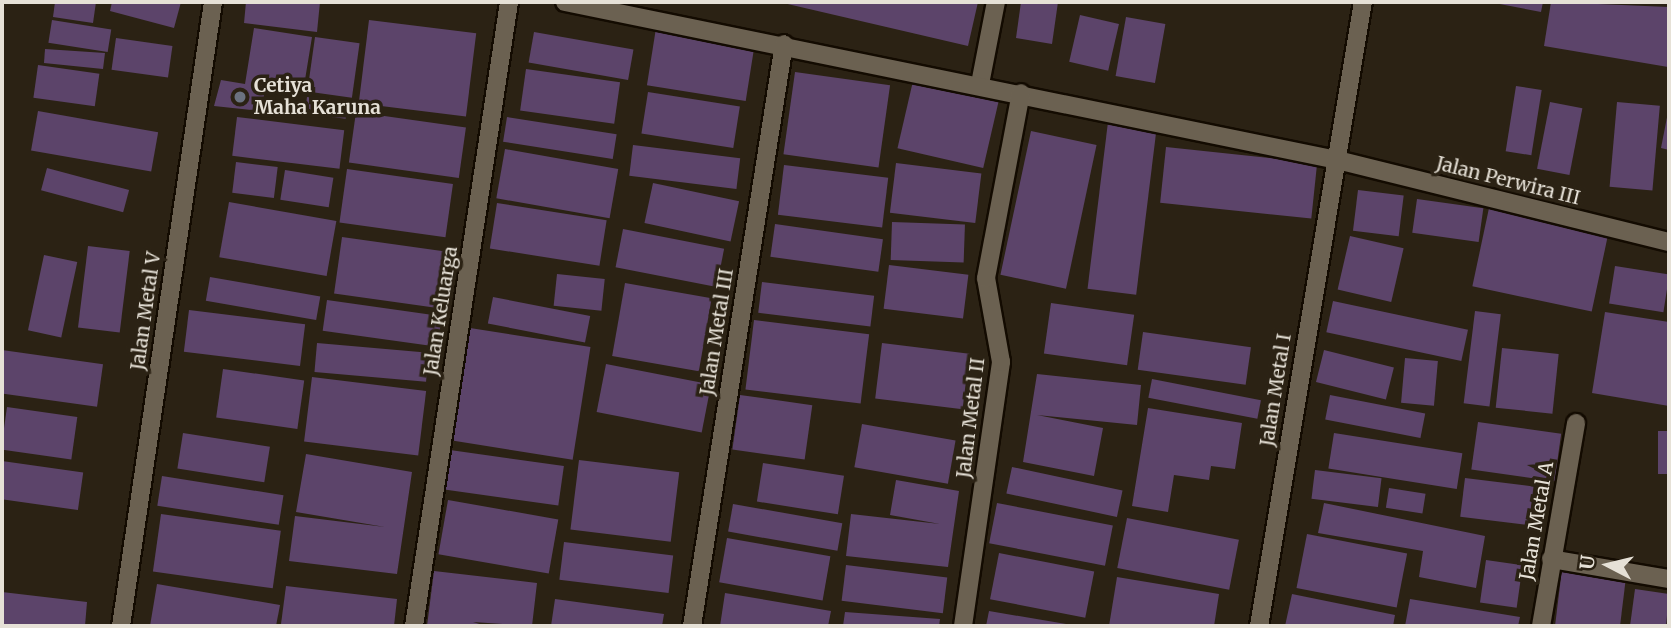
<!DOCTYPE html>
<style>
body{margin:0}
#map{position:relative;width:1671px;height:628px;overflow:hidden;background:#2b2214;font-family:Merriweather,serif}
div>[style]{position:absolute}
.building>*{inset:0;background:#5c446a;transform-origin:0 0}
.roads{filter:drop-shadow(2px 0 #130b01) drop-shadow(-2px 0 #130b01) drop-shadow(0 2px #130b01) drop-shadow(0 -2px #130b01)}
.lane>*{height:18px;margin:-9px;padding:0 9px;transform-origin:9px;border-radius:9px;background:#6b6151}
.street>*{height:18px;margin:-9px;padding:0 9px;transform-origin:9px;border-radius:9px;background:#6b6151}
.dots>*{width:19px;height:19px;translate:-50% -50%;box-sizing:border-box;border:4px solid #2b2214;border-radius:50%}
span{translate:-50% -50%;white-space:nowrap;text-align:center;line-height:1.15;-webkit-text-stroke:7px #2b2214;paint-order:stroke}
.poi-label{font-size:19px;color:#e6e1d7;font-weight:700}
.left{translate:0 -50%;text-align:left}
.street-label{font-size:19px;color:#e6e1d7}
.frame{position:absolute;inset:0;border:4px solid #e6e1d7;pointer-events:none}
.north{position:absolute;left:1573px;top:530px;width:70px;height:70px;-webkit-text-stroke:5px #2b2214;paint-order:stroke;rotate:277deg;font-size:19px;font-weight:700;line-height:28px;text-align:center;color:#e6e1d7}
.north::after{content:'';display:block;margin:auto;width:24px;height:32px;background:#e6e1d7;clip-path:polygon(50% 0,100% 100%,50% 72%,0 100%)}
</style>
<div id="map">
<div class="building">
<div style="clip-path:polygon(55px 2px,96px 2px,93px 23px,53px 17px)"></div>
<div style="clip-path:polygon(112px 2px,181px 2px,174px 28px,110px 11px)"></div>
<div style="clip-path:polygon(246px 2px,320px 2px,317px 32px,244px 23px)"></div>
<div style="clip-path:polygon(779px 2px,978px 2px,968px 46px)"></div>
<div style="clip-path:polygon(1021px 2px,1058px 2px,1052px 44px,1016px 38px)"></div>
<div style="clip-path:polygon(1489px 2px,1543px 2px,1541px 12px)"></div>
<div style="clip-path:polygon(1551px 2px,1669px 7px,1668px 67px,1544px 46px)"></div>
<div style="left:1080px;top:15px;width:40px;height:48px;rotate:13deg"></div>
<div style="left:1126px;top:17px;width:40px;height:60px;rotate:10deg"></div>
<div style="left:52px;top:20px;width:60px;height:23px;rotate:9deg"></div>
<div style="left:369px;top:20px;width:108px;height:84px;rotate:7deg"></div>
<div style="clip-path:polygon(254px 28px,312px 37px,303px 92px,265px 87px,262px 111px,214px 106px,221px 80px,245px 84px)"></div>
<div style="left:656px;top:28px;width:100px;height:58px;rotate:9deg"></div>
<div style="left:534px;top:32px;width:101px;height:31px;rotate:10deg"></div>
<div style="left:315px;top:37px;width:45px;height:55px;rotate:8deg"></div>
<div style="left:116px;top:38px;width:57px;height:32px;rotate:8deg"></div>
<div style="clip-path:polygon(45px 49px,105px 53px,103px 69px,44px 63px)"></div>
<div style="left:38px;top:65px;width:62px;height:33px;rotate:8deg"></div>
<div style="left:526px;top:69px;width:95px;height:42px;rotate:8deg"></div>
<div style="left:795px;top:72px;width:96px;height:83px;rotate:8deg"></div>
<div style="left:913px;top:81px;width:88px;height:69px;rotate:13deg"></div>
<div style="left:1516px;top:86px;width:26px;height:66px;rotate:9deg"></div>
<div style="left:648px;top:92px;width:93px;height:42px;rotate:9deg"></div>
<div style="left:307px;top:97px;width:41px;height:17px;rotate:7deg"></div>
<div style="left:1550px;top:102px;width:33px;height:68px;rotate:11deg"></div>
<div style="left:1617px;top:102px;width:43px;height:85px;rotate:5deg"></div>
<div style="clip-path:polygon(1669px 107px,1669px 150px,1661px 148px)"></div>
<div style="left:38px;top:111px;width:122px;height:40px;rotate:10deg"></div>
<div style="left:356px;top:112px;width:111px;height:51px;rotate:8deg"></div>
<div style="left:237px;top:117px;width:108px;height:39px;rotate:7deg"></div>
<div style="left:507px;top:117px;width:111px;height:25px;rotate:9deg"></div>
<div style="left:1108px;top:122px;width:49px;height:168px;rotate:7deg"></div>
<div style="left:1031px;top:131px;width:67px;height:147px;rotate:12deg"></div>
<div style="left:633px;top:145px;width:108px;height:31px;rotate:7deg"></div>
<div style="left:1166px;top:147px;width:152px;height:56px;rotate:6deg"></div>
<div style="left:505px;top:149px;width:115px;height:50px;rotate:10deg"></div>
<div style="left:236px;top:162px;width:42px;height:31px;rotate:7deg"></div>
<div style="left:896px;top:163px;width:86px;height:50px;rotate:7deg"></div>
<div style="left:784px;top:165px;width:105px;height:50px;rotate:7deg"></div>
<div style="left:47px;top:168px;width:85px;height:23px;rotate:15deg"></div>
<div style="left:347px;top:169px;width:107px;height:54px;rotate:8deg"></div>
<div style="left:285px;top:170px;width:49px;height:30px;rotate:9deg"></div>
<div style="left:653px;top:183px;width:88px;height:41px;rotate:12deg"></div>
<div style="left:1358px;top:190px;width:46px;height:41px;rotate:7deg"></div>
<div style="left:1417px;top:199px;width:67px;height:34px;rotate:8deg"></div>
<div style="left:229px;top:202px;width:109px;height:56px;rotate:10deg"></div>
<div style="left:497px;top:203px;width:111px;height:46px;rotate:9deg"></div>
<div style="left:1489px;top:208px;width:122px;height:80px;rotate:12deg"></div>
<div style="left:892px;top:222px;width:73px;height:38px;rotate:2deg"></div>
<div style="left:775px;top:224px;width:109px;height:33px;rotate:8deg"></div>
<div style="left:623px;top:229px;width:103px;height:39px;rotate:11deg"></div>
<div style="left:1350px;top:236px;width:55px;height:55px;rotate:13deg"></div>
<div style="left:342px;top:237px;width:117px;height:57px;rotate:8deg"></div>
<div style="left:88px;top:246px;width:42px;height:82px;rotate:7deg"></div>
<div style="left:44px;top:255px;width:34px;height:77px;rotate:12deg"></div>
<div style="left:889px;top:265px;width:80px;height:44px;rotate:7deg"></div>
<div style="left:1615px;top:266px;width:55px;height:38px;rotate:9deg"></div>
<div style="left:557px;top:274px;width:48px;height:32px;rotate:6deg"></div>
<div style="left:210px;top:277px;width:112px;height:24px;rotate:10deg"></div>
<div style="left:762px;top:282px;width:113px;height:31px;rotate:7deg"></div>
<div style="left:625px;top:283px;width:88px;height:74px;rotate:10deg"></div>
<div style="left:493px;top:297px;width:99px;height:27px;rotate:11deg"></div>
<div style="left:327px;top:300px;width:116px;height:31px;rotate:8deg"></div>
<div style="left:1333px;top:301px;width:138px;height:32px;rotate:12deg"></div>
<div style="left:1051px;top:303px;width:84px;height:51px;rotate:8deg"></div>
<div style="left:189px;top:310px;width:117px;height:42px;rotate:7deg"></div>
<div style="left:1475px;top:311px;width:26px;height:93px;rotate:7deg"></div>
<div style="clip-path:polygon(1605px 312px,1669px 322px,1669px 406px,1592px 393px)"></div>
<div style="left:754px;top:320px;width:116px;height:70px;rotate:7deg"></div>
<div style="left:470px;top:328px;width:122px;height:114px;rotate:9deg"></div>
<div style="left:1143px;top:332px;width:109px;height:38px;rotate:8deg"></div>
<div style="left:317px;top:343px;width:112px;height:29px;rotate:5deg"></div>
<div style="left:882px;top:343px;width:88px;height:56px;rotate:7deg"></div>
<div style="left:1502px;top:348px;width:57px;height:60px;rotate:6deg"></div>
<div style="left:2px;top:350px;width:102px;height:43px;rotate:8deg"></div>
<div style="left:1324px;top:350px;width:72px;height:33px;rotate:14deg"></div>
<div style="left:1405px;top:358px;width:33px;height:45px;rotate:5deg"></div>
<div style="left:606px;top:364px;width:107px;height:49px;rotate:11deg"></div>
<div style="left:223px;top:369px;width:82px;height:49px;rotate:8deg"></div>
<div style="clip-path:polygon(1037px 374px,1141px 385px,1137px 425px,1037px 415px,1103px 428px,1094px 476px,1023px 462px)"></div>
<div style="left:312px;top:377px;width:115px;height:65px;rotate:7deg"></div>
<div style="left:1152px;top:379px;width:111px;height:19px;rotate:11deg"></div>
<div style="left:740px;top:395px;width:73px;height:55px;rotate:8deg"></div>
<div style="left:1330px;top:395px;width:97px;height:25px;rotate:11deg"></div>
<div style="left:7px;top:407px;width:71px;height:43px;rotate:8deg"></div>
<div style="clip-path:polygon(1148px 408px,1242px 423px,1235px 469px,1211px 466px,1209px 480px,1174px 475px,1168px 512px,1132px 506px)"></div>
<div style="left:1478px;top:422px;width:84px;height:48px;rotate:8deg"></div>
<div style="left:862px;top:424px;width:95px;height:44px;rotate:10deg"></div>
<div style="left:1658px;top:431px;width:11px;height:43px"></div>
<div style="left:183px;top:433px;width:88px;height:36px;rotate:9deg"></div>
<div style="left:1334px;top:433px;width:130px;height:36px;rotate:9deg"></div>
<div style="left:450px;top:450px;width:115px;height:40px;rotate:8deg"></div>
<div style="clip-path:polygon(306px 454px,412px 472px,397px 574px,289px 561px,295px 516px,385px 527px,296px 512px)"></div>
<div style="left:579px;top:460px;width:101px;height:70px;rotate:7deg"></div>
<div style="left:2px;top:461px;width:82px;height:38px;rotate:8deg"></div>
<div style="left:763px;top:463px;width:82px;height:39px;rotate:9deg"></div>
<div style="left:1012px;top:467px;width:113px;height:27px;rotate:12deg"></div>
<div style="left:1315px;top:470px;width:67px;height:29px;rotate:7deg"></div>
<div style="left:162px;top:476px;width:123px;height:30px;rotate:9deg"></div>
<div style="left:1465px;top:478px;width:69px;height:39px;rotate:7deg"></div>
<div style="clip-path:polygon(896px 480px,959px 491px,948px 567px,846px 556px,851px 514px,940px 524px,890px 515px)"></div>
<div style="left:1389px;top:488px;width:37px;height:20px;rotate:9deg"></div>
<div style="left:448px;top:500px;width:112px;height:55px;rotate:10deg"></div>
<div style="left:997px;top:503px;width:118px;height:41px;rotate:11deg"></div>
<div style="clip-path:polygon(1324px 503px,1485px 536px,1476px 588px,1419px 577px,1423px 551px,1318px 533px)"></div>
<div style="left:733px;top:504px;width:111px;height:28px;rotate:10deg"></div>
<div style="left:161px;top:514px;width:121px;height:58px;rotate:8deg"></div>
<div style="left:1127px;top:518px;width:114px;height:51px;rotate:11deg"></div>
<div style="left:1307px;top:534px;width:102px;height:55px;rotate:11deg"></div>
<div style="left:727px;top:538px;width:105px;height:45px;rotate:10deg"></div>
<div style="left:564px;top:542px;width:110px;height:38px;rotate:7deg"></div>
<div style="left:999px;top:553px;width:97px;height:47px;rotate:11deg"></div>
<div style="left:1486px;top:560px;width:37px;height:43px;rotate:8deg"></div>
<div style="left:846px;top:565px;width:102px;height:36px;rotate:7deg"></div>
<div style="clip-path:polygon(1562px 569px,1626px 577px,1620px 626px,1555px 626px)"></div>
<div style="clip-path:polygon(434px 571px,537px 583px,532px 626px,473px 622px,486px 626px,427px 626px)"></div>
<div style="clip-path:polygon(1117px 577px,1219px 594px,1214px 626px,1109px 626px)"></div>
<div style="clip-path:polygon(157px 584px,280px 605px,276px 626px,150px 626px)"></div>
<div style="clip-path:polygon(286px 586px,397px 599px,394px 626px,281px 624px)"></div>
<div style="clip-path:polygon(1635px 589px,1669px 594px,1666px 626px,1630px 626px)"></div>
<div style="clip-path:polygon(2px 592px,87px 602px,85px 626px,2px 626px)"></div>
<div style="clip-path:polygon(725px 593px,831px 611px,828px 626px,720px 626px)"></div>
<div style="clip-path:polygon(1292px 594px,1395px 615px,1393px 626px,1285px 626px)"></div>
<div style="clip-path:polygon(555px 599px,664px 614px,662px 626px,551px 626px)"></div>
<div style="clip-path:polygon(1410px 599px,1520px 617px,1518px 626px,1405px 626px)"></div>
<div style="clip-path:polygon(989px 611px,1072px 625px,1072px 626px,986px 626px)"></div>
<div style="clip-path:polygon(845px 612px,940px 619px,939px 626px,843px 626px)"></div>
</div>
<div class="roads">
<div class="lane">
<div style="left:980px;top:84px;width:84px;rotate:-79deg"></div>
</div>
<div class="street">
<div style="left:565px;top:2px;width:788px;rotate:11.57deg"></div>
<div style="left:1337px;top:160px;width:342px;rotate:13.9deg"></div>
<div style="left:1551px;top:559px;width:120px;rotate:9.6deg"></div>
<div style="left:121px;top:626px;width:631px;rotate:-81.61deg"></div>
<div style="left:414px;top:626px;width:631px;rotate:-81.34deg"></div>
<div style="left:692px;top:626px;width:589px;rotate:-81.02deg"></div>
<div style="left:963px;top:626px;width:267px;rotate:-81.8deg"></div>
<div style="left:1001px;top:362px;width:85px;rotate:-100.1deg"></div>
<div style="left:986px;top:278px;width:188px;rotate:-79.3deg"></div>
<div style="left:1259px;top:626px;width:633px;rotate:-80.54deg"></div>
<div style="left:1541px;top:626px;width:206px;rotate:-80.2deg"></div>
</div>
</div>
<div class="dots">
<div style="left:240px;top:97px;background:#6b7280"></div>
</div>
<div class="poi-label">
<span class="left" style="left:254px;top:97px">Cetiya<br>Maha Karuna</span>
</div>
<div class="street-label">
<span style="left:1508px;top:181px;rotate:14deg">Jalan Perwira III</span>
<span style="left:146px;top:311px;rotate:-82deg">Jalan Metal V</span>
<span style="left:441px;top:311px;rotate:-81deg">Jalan Keluarga</span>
<span style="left:717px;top:332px;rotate:-81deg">Jalan Metal III</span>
<span style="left:1276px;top:390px;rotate:-81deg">Jalan Metal I</span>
<span style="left:971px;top:418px;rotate:-83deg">Jalan Metal II</span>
<span style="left:1537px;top:521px;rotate:-80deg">Jalan Metal A</span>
</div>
<div class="frame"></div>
<div class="north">U</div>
</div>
